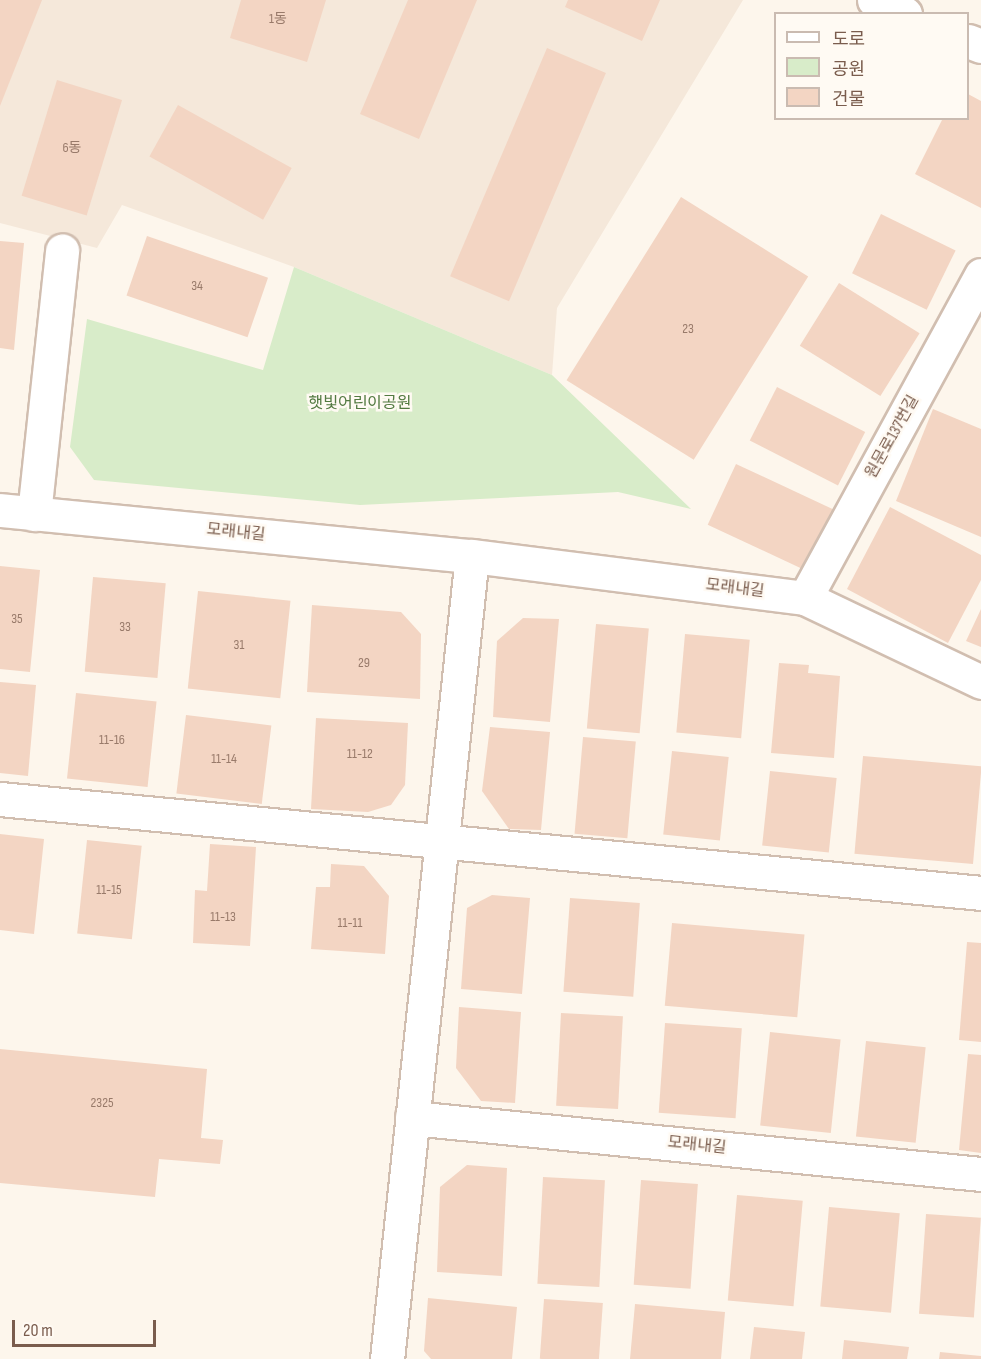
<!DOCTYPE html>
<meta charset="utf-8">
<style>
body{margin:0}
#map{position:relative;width:981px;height:1359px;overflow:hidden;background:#fdf6ec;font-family:"Sofia Sans Condensed","Noto Sans KR",sans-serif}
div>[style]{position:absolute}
.residential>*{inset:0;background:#f5e8da}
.green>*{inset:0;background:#d8ecc9}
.building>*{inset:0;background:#f3d5c3;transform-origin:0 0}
.roads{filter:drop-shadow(2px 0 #d1beb0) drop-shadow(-2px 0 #d1beb0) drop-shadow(0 2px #d1beb0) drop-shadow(0 -2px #d1beb0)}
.minor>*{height:33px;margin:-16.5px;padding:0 16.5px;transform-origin:16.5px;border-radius:16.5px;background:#fff}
span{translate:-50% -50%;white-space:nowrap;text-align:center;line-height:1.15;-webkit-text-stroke:5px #fffaf3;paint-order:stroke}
.number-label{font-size:14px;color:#987a6a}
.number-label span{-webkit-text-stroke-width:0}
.park-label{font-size:16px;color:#537a41}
.street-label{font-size:16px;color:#7a5c4d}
.legend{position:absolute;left:774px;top:12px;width:195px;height:108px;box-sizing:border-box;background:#fffaf3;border:2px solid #cabbb1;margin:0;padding:8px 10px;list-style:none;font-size:18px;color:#7a5c4d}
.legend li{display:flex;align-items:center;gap:12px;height:30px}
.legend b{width:30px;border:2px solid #cabbb1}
.scale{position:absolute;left:12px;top:1320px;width:144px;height:27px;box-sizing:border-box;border:3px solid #7a5c4d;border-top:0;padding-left:8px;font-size:18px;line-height:21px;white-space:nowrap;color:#7a5c4d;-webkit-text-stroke:4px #fffaf3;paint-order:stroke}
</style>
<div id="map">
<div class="residential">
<div style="clip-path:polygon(0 0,743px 0,557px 308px,552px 375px,294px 267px,122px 205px,97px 248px,0 223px)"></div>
</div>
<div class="green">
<div style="clip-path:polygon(294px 267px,552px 375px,691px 509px,618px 492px,360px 505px,94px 480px,70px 447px,87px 319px,263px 370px)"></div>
</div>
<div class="building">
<div style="clip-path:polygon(0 0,42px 0,0 106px)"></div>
<div style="clip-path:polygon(241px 0,326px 0,307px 62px,230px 38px)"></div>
<div style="clip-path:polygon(408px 0,477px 0,419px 139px,360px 114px)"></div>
<div style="clip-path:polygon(568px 0,660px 0,642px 41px,565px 7px)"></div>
<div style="left:547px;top:48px;width:64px;height:248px;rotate:23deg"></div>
<div style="left:57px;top:80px;width:68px;height:121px;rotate:17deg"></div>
<div style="clip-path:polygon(968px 94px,981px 101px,981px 208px,915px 174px,943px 118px,968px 118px)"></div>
<div style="left:178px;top:105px;width:130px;height:59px;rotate:29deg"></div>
<div style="left:681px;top:197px;width:150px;height:216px;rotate:32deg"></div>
<div style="left:881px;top:214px;width:83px;height:66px;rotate:26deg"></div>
<div style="left:147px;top:236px;width:128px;height:63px;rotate:19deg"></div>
<div style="clip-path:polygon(0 241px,24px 243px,14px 350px,0 348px)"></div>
<div style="left:839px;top:283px;width:95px;height:74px;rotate:32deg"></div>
<div style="left:777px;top:387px;width:99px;height:60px;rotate:27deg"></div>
<div style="clip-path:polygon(933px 409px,981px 429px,981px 537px,896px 501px)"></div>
<div style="left:736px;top:464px;width:107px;height:67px;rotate:25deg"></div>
<div style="clip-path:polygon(890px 507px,981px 555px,981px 580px,948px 643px,847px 589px)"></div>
<div style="clip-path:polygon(0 566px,40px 570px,30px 672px,0 669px)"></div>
<div style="left:93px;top:577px;width:73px;height:95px;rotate:5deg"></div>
<div style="left:198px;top:591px;width:93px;height:98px;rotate:6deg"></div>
<div style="clip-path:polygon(312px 605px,401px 612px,421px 634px,420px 699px,307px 692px)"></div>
<div style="clip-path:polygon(981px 609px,981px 647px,966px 641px)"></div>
<div style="clip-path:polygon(523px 618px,559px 619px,550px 722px,493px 717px,497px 641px)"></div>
<div style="left:596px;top:624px;width:53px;height:105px;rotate:5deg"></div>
<div style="left:685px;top:634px;width:65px;height:99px;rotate:5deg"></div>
<div style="clip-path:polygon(779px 663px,809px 665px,808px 673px,840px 676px,834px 758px,771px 753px)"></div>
<div style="clip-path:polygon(0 682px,36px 685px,28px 776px,0 773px)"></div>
<div style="left:76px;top:693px;width:81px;height:86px;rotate:6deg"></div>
<div style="left:186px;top:715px;width:86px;height:79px;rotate:7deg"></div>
<div style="clip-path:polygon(316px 718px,408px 723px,405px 785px,391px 805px,368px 812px,311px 809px)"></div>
<div style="clip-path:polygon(490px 727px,550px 732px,541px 830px,509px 829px,482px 791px)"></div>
<div style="left:583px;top:737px;width:53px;height:97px;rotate:5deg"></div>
<div style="left:672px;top:751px;width:57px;height:84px;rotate:6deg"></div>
<div style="left:863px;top:756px;width:119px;height:98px;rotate:5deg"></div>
<div style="left:770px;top:771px;width:67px;height:75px;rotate:6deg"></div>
<div style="clip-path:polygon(0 834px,44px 839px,34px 934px,0 930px)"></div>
<div style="left:87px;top:840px;width:55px;height:94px;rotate:6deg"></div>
<div style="clip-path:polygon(210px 844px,256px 847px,250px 946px,193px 943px,195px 890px,207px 891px)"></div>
<div style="clip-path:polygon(331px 864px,364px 866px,389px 896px,385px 954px,311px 949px,316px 887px,330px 887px)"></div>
<div style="clip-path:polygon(492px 895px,530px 898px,522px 994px,461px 989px,467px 908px)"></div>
<div style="left:570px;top:898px;width:70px;height:94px;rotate:4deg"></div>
<div style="left:672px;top:923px;width:133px;height:83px;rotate:5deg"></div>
<div style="clip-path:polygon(967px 942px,981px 943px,981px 1042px,959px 1040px)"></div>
<div style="clip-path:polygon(459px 1007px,521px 1012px,515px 1103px,481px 1101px,456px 1068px)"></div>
<div style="left:561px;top:1013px;width:62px;height:93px;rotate:3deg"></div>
<div style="left:665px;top:1023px;width:77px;height:90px;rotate:4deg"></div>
<div style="left:770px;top:1032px;width:71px;height:94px;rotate:6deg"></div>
<div style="left:866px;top:1041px;width:60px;height:96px;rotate:6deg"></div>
<div style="clip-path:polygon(0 1049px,207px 1069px,201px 1138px,223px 1140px,220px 1164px,159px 1159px,155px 1197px,0 1183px)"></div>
<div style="clip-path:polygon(968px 1054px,981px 1055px,981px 1153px,959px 1150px)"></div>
<div style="clip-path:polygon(467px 1165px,507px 1168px,502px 1276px,437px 1272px,440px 1187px)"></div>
<div style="left:543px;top:1177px;width:62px;height:107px;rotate:3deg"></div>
<div style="left:641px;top:1180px;width:57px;height:105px;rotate:4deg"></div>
<div style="left:737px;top:1195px;width:66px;height:106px;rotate:5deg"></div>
<div style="left:829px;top:1207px;width:71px;height:100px;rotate:5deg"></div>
<div style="left:926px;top:1214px;width:55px;height:100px;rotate:4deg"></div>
<div style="clip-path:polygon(428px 1298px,517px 1307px,512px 1359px,431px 1359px,424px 1351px)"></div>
<div style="left:544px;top:1299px;width:59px;height:60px;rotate:4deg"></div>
<div style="clip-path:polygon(635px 1304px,725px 1312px,721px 1359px,630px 1359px)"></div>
<div style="clip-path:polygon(754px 1327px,805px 1332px,802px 1359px,750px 1359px)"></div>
<div style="clip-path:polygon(844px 1340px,909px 1347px,907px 1359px,842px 1359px)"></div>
<div style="clip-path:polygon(940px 1352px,981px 1356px,981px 1359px,939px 1359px)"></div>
</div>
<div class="roads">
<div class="minor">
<div style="left:874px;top:0;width:34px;rotate:24deg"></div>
<div style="left:968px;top:41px;width:14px;rotate:21deg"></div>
<div style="left:0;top:510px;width:474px;rotate:5.6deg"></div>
<div style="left:472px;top:556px;width:336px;rotate:7.2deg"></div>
<div style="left:805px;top:598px;width:195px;rotate:25.5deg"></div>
<div style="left:34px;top:514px;width:265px;rotate:-83.9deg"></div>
<div style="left:805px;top:598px;width:368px;rotate:-61.4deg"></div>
<div style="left:0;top:799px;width:985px;rotate:5.47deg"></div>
<div style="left:412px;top:1118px;width:572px;rotate:5.62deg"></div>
<div style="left:387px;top:1359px;width:807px;rotate:-83.96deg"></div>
</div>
</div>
<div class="number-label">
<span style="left:278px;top:19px">1동</span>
<span style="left:72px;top:148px">6동</span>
<span style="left:197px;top:286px">34</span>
<span style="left:688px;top:329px">23</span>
<span style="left:17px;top:619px">35</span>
<span style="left:125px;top:627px">33</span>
<span style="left:239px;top:645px">31</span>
<span style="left:364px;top:663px">29</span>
<span style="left:112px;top:740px">11-16</span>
<span style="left:360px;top:754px">11-12</span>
<span style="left:224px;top:759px">11-14</span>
<span style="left:109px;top:890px">11-15</span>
<span style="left:223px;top:917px">11-13</span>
<span style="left:350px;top:923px">11-11</span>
<span style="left:102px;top:1103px">2325</span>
</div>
<div class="park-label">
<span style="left:360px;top:404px">햇빛어린이공원</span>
</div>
<div class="street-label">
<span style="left:893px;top:437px;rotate:-61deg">원문로137번길</span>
<span style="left:236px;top:533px;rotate:6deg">모래내길</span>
<span style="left:735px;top:589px;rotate:7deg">모래내길</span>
<span style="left:697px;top:1146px;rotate:6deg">모래내길</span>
</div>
<ul class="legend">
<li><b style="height:8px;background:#fff"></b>도로</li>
<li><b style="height:16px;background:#d8ecc9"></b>공원</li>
<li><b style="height:16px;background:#f3d5c3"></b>건물</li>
</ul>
<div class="scale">20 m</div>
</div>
